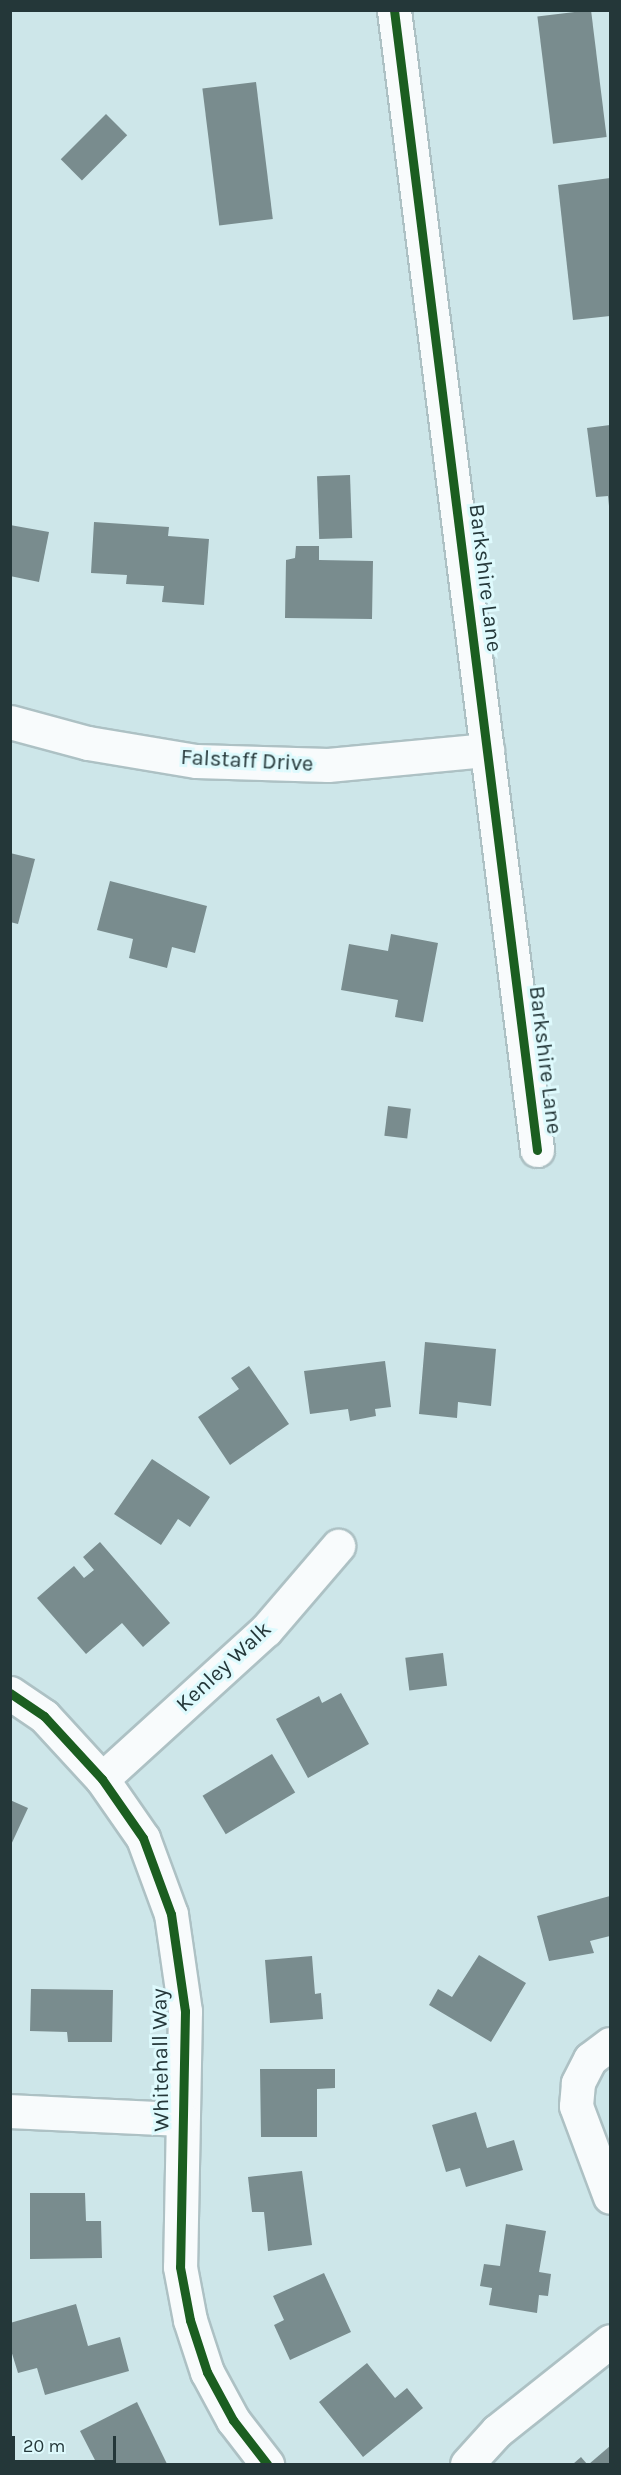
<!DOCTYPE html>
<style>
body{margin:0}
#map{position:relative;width:621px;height:2475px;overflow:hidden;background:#cde6e9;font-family:Karla,sans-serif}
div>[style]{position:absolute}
.building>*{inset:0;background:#798c8e;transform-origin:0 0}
.roads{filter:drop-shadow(2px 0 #adc1c4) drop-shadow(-2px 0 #adc1c4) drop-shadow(0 2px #adc1c4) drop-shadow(0 -2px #adc1c4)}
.street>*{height:33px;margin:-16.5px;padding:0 16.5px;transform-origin:16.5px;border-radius:16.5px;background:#f8fbfc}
.cycleway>*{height:9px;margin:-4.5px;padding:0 4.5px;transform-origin:4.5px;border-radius:4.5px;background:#1b5e20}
span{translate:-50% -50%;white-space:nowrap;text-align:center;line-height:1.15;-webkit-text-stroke:6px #defafd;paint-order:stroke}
.street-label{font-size:22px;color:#243739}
.frame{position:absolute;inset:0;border:12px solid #243739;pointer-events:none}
.scale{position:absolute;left:12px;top:2436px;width:104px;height:27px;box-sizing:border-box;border:3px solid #243739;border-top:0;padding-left:8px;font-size:18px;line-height:21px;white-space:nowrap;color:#243739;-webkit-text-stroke:4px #defafd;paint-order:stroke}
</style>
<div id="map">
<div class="building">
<div style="left:591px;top:10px;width:128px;height:54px;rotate:83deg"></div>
<div style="left:256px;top:82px;width:138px;height:54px;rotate:83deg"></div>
<div style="left:106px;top:114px;width:30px;height:64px;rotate:45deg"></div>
<div style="clip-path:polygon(610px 178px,610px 316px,573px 320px,558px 185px)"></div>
<div style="clip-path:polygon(610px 425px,610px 505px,609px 506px,608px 496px,596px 497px,587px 428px)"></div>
<div style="left:350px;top:475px;width:63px;height:33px;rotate:88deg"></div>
<div style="clip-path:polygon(94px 522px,169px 527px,168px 536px,209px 539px,204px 605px,162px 602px,164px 586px,126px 584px,127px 575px,91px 573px)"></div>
<div style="clip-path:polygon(10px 525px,49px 532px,39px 582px,10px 576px)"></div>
<div style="clip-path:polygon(296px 546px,319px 546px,319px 560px,373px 561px,372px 619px,285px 618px,286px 560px,295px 558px)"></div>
<div style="clip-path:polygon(10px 853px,35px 859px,18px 924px,10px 922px)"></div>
<div style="clip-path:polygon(110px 881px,207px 906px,195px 953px,172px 947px,167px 968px,129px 958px,133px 939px,97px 930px)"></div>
<div style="clip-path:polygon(391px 934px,438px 943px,423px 1022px,395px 1017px,398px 1000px,341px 990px,349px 944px,388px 951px)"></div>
<div style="left:388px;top:1106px;width:23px;height:30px;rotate:7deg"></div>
<div style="clip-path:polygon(425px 1342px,496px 1349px,491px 1406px,458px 1402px,457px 1418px,419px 1414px)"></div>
<div style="clip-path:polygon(385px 1361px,391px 1407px,375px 1409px,376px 1416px,350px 1421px,348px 1409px,310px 1414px,304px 1371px)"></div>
<div style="clip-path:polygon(249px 1366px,289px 1424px,230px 1465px,198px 1417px,239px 1389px,231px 1378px)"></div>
<div style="clip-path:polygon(152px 1459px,210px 1497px,190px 1527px,178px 1519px,161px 1545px,114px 1514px)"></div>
<div style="clip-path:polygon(100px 1542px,170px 1623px,143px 1647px,122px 1623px,86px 1654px,37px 1598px,74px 1566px,84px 1578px,94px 1570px,83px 1557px)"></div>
<div style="left:443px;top:1653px;width:33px;height:38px;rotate:83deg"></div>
<div style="clip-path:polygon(341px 1693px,369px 1744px,308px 1778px,276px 1719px,319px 1696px,322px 1703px)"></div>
<div style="left:272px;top:1754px;width:45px;height:81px;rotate:59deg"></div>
<div style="clip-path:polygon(10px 1800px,28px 1808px,10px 1847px)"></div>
<div style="clip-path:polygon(610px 1896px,610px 1936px,590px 1941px,594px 1953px,549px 1961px,537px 1916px)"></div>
<div style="clip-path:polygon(479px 1955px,526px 1983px,491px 2042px,429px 2005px,438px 1989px,452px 1997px)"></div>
<div style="clip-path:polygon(312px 1956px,315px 1994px,321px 1993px,323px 2019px,270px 2023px,265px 1960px)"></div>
<div style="clip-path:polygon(31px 1989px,113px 1990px,112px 2042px,68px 2042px,67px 2032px,30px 2031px)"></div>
<div style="clip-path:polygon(260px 2069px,335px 2069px,335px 2088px,317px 2089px,317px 2137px,261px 2137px)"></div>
<div style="clip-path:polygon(476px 2112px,487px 2148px,514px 2140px,523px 2170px,466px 2187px,460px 2168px,446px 2172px,432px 2125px)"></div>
<div style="clip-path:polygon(302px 2171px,312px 2245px,268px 2251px,264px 2212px,252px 2212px,248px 2177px)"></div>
<div style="clip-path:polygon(30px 2193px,85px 2193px,86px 2221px,101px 2221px,102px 2258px,30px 2259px)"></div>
<div style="clip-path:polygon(506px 2224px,546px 2231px,539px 2272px,551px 2274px,548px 2296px,539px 2295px,537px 2313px,489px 2305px,492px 2288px,480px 2286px,484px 2264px,500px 2266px)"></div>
<div style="clip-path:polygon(324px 2273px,351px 2332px,290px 2360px,274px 2325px,284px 2320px,273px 2296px)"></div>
<div style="clip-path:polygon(76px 2304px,88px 2346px,120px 2337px,129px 2371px,45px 2395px,37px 2368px,18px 2373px,10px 2347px,10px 2323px)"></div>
<div style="clip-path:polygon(367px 2363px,395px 2398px,407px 2388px,423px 2408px,363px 2457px,319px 2402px)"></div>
<div style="clip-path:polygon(137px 2402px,167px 2464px,97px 2464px,80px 2431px)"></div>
<div style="clip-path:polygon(610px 2446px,610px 2464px,589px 2464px)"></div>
<div style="clip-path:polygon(581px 2457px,587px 2464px,573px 2464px)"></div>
</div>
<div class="roads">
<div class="street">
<div style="left:394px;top:10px;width:1149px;rotate:82.85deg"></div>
<div style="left:10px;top:722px;width:81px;rotate:15.1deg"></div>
<div style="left:88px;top:743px;width:109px;rotate:9.5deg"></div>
<div style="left:196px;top:761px;width:132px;rotate:1.7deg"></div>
<div style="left:328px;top:765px;width:160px;rotate:-5.4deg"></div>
<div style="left:10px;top:1693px;width:41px;rotate:34.1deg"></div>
<div style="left:44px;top:1716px;width:86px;rotate:47.4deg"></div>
<div style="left:102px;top:1779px;width:72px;rotate:55.2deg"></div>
<div style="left:143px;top:1838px;width:81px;rotate:69.8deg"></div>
<div style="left:171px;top:1914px;width:98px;rotate:81.8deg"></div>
<div style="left:185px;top:2011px;width:256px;rotate:91.1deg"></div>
<div style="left:180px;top:2267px;width:54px;rotate:79.3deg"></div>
<div style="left:190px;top:2320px;width:55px;rotate:71.9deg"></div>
<div style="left:207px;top:2372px;width:55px;rotate:61.6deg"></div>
<div style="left:233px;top:2420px;width:56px;rotate:52.3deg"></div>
<div style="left:102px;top:1779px;width:222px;rotate:-42.3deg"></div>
<div style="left:266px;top:1630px;width:111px;rotate:-49.4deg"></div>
<div style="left:610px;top:2044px;width:25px;rotate:143deg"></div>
<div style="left:590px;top:2059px;width:27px;rotate:117deg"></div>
<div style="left:578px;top:2083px;width:23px;rotate:95deg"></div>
<div style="left:576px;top:2106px;width:97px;rotate:69.5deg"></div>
<div style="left:10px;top:2111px;width:172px;rotate:2.7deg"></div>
<div style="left:467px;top:2464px;width:45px;rotate:-47.7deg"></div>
<div style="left:497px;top:2431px;width:144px;rotate:-38.5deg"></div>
</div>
</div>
<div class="cycleway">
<div style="left:394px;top:10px;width:1149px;rotate:82.85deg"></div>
<div style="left:10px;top:1693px;width:41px;rotate:34.1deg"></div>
<div style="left:44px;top:1716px;width:86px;rotate:47.4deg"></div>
<div style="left:102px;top:1779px;width:72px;rotate:55.2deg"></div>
<div style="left:143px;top:1838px;width:81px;rotate:69.8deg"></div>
<div style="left:171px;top:1914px;width:98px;rotate:81.8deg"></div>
<div style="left:185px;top:2011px;width:256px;rotate:91.1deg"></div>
<div style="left:180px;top:2267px;width:54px;rotate:79.3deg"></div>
<div style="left:190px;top:2320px;width:55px;rotate:71.9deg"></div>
<div style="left:207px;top:2372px;width:55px;rotate:61.6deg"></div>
<div style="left:233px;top:2420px;width:56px;rotate:52.3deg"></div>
</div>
<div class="street-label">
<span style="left:485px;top:578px;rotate:83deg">Barkshire Lane</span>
<span style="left:247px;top:761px;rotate:3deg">Falstaff Drive</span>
<span style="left:545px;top:1060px;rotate:83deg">Barkshire Lane</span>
<span style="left:224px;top:1667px;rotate:-43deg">Kenley Walk</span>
<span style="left:161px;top:2060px;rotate:-91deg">Whitehall Way</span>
</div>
<div class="frame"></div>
<div class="scale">20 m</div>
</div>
